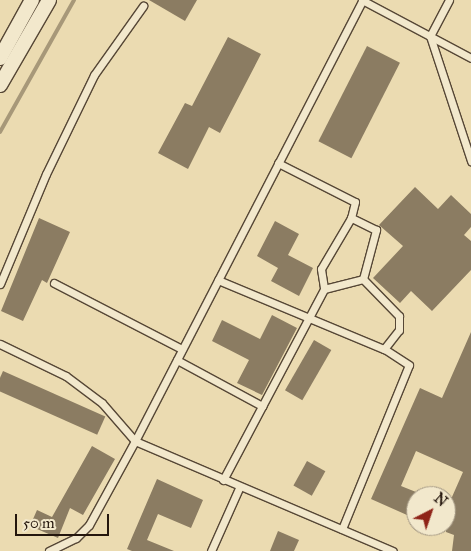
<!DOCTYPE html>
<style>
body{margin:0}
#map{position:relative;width:471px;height:551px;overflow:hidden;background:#ebdbb1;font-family:"IM FELL Great Primer",serif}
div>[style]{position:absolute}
.stream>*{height:4px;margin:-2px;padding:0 2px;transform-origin:2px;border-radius:2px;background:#a79879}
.building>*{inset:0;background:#8b7c62;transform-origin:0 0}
.roads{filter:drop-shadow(1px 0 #564736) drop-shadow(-1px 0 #564736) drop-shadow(0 1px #564736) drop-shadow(0 -1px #564736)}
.service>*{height:7px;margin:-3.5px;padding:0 3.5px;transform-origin:3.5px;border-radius:3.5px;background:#f2e8cc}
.minor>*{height:14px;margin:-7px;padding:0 7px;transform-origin:7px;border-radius:7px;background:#f2e8cc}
span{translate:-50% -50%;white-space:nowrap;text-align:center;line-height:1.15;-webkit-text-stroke:5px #f2e8cc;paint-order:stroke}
.north{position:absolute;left:406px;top:486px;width:50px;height:50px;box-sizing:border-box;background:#f2e8cc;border:1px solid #a09480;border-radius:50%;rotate:41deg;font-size:14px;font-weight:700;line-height:20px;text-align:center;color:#24160d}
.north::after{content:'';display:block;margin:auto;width:18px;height:22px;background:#8f2418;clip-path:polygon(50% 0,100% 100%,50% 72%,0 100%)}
.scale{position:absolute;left:15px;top:514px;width:94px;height:22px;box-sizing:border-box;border:2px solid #24160d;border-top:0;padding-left:6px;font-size:15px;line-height:18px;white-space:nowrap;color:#24160d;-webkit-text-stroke:4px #f2e8cc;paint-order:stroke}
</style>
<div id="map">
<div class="stream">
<div style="left:0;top:132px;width:151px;rotate:-60.7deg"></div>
</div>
<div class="building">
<div style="clip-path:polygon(149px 0,197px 0,185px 21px)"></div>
<div style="clip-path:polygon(228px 37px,261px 54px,220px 133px,209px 127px,188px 169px,158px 153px,185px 103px,192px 106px)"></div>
<div style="left:367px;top:46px;width:37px;height:107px;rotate:27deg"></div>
<div style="clip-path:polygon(415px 187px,438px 209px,451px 195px,471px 214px,471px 227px,464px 235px,471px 241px,471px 270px,432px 311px,411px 291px,400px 303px,373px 278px,403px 246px,379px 225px)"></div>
<div style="clip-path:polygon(39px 218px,70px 232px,47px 283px,42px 280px,23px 321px,1px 311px)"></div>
<div style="clip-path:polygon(275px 221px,299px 234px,288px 255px,313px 268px,299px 296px,271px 281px,278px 268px,257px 256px)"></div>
<div style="clip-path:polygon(272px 315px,297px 328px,262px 395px,237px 383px,249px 360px,212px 341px,222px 320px,260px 339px)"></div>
<div style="clip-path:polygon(471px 332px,471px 551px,452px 551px,454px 535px,446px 532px,446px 505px,448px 506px,463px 472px,416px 451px,401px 486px,416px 492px,416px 519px,371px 499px,420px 388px,442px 398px)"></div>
<div style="left:314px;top:340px;width:20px;height:58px;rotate:30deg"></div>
<div style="left:3px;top:371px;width:112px;height:20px;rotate:24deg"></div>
<div style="clip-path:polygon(92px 446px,115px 459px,83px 515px,70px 508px,58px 538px,30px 526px,37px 510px,52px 517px)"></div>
<div style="left:307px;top:461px;width:21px;height:28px;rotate:29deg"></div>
<div style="clip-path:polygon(157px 479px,203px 500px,191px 528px,158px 514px,147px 540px,174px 551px,132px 551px,127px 549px)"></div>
<div style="clip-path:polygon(278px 531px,299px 540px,294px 551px,270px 551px)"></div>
</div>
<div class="roads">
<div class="service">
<div style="left:362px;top:0;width:123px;rotate:28deg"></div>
<div style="left:449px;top:0;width:41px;rotate:117.8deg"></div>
<div style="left:430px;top:36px;width:132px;rotate:71.8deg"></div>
<div style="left:278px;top:163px;width:86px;rotate:26.9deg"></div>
<div style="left:355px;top:202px;width:16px;rotate:104deg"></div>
<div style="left:218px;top:280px;width:180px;rotate:22.6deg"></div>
<div style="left:54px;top:283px;width:144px;rotate:27.3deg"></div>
<div style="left:0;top:284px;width:119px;rotate:-67.3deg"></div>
<div style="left:46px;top:174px;width:110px;rotate:-64.1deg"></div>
<div style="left:94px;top:75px;width:85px;rotate:-54.6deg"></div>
<div style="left:0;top:344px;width:73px;rotate:25.9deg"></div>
<div style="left:66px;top:376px;width:45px;rotate:36.9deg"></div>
<div style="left:102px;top:403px;width:50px;rotate:49deg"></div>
<div style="left:135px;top:441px;width:280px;rotate:23.1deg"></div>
<div style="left:177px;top:360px;width:97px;rotate:28.4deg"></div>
<div style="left:223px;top:480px;width:216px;rotate:-62.1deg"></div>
<div style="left:342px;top:529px;width:177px;rotate:-67.8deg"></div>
<div style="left:409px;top:365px;width:30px;rotate:-147deg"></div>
<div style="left:384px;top:349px;width:24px;rotate:-52deg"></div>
<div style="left:399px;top:330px;width:14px;rotate:-90deg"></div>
<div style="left:399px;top:316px;width:52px;rotate:-134.2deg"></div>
<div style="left:363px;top:279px;width:51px;rotate:-75.1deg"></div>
<div style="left:376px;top:230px;width:28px;rotate:-154deg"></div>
<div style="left:351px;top:218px;width:59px;rotate:120.5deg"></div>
<div style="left:321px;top:269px;width:20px;rotate:81deg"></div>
<div style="left:324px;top:289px;width:40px;rotate:-14.4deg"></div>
<div style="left:49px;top:551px;width:30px;rotate:-26deg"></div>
<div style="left:76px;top:538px;width:18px;rotate:-45deg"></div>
<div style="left:89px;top:525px;width:96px;rotate:-61.3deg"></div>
<div style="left:135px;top:441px;width:496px;rotate:-62.7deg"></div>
<div style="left:211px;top:551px;width:69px;rotate:-66deg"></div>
</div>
<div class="minor">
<div style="left:0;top:58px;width:66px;rotate:-61.1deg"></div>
<div style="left:0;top:85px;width:98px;rotate:-60deg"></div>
</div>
</div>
<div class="north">N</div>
<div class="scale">50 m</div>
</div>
